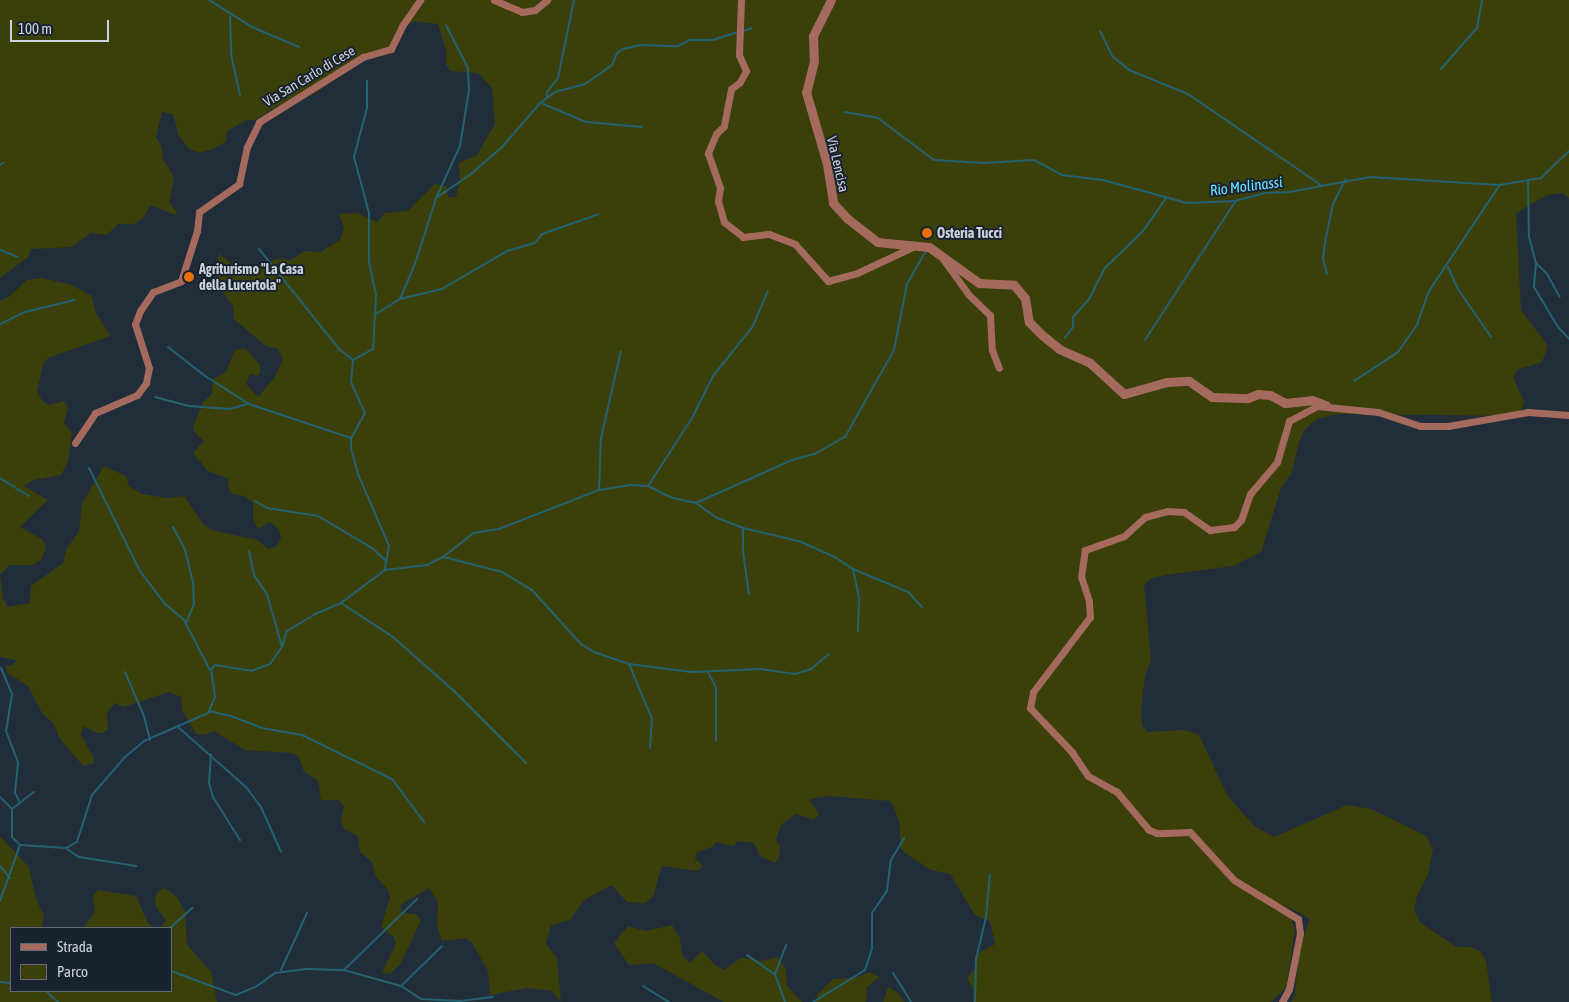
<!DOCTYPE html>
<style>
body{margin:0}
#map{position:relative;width:1569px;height:1002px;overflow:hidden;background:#222d3a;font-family:"Asap Condensed",sans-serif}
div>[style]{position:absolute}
.green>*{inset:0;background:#3b400a}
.stream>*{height:2px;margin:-1px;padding:0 1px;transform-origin:1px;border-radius:1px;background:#246271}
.minor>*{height:7px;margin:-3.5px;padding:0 3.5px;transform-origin:3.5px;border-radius:3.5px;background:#a46a5d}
.tertiary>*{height:9px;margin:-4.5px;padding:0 4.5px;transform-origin:4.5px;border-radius:4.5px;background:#a46a5d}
.dots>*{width:14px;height:14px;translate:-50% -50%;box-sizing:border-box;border:2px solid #192330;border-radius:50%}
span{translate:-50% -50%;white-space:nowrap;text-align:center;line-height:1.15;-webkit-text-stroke:4px #192330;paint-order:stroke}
.street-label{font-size:14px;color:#cbd2db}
.poi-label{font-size:14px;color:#cbd2db;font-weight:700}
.left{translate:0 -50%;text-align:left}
.water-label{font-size:15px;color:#6be0fd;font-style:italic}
.legend{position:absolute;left:10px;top:927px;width:162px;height:65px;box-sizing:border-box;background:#192330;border:1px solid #606974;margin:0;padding:6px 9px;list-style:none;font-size:15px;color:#cbd2db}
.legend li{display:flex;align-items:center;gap:10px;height:25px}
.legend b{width:25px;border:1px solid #606974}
.scale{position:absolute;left:10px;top:20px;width:99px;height:22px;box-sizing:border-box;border:2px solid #cbd2db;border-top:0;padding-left:6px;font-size:15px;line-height:18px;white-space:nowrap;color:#cbd2db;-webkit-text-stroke:4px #192330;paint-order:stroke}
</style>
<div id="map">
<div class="green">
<div style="clip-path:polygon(0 0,1569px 0,1569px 198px,1563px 193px,1547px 195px,1516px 213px,1521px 310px,1548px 346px,1542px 362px,1517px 370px,1513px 378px,1524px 401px,1520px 416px,1337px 414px,1317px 419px,1305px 429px,1299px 442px,1292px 472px,1281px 488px,1261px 552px,1233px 566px,1172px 574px,1152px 578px,1144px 585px,1151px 660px,1145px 676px,1141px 711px,1142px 725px,1147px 732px,1184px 730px,1199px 735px,1227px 795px,1254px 826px,1274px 837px,1347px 805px,1371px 809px,1426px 836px,1433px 849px,1428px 875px,1417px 896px,1414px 910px,1420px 922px,1456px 947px,1471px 947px,1481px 952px,1486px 961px,1492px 1002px,1291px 1002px,1295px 995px,1299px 950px,1310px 919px,1287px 906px,1295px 930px,1286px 988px,1271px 1002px,973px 1002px,973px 989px,967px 978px,975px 969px,975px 955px,995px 944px,990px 921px,975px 915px,950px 874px,931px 870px,905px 853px,900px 847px,900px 824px,891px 801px,829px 796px,809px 799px,819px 814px,814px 820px,796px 814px,781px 825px,776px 840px,780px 846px,779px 857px,775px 863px,760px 856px,754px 843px,738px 841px,733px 846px,716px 842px,712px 847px,697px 852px,695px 859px,703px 866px,697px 871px,662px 866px,653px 896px,645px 903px,627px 902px,612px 885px,584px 900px,570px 920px,551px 925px,546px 944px,557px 958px,561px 1002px,552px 991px,528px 988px,490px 995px,488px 971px,472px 943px,466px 938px,442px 941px,437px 926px,438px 902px,429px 888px,400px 905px,402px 913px,416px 914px,421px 920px,401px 963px,390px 974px,382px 972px,396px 944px,394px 937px,381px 927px,390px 897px,387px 888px,376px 877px,372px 862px,360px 852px,358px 836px,344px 829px,341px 822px,344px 807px,339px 800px,321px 800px,318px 780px,304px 772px,299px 757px,292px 753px,245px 750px,214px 731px,205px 735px,196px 734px,182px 710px,181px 697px,169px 692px,124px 707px,115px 703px,107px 713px,108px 729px,103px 733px,97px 733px,84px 726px,81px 735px,93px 756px,94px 763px,83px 766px,60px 739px,54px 724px,42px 713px,28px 686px,8px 673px,6px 666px,13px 665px,17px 660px,0 657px,0 575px,3px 598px,7px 607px,30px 603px,31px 586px,63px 563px,66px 550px,79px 531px,82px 504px,104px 466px,126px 476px,129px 486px,142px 494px,167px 498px,184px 496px,203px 524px,212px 530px,257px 540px,268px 549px,276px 547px,281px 538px,279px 530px,270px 522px,258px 529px,253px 519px,253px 503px,244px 496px,232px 494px,228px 487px,229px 479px,208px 471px,193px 453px,204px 441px,196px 434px,193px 427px,203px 402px,212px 394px,213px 379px,226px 372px,235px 350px,245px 348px,260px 365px,260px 373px,257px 376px,250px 374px,246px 384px,258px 397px,275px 377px,283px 359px,278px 349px,266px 346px,234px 319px,233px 306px,214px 280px,219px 269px,218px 258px,220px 254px,234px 266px,249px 268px,278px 259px,290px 260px,305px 251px,320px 252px,340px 240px,344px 229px,339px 214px,357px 213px,377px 222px,385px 213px,408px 211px,435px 184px,446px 186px,448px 197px,456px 197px,460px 179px,459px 163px,477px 155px,495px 124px,492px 88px,478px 73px,451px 71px,446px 65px,446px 50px,438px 24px,414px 21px,404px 28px,392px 53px,368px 57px,315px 93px,278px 106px,255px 120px,247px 120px,227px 131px,226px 142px,212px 149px,200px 153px,189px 149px,179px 136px,173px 114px,162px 112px,156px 137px,162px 147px,163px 159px,174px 177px,169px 203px,177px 212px,176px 215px,150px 205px,143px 218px,134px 224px,118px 224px,107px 235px,91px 233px,71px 247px,31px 249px,28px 257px,0 278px)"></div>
<div style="clip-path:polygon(42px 278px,72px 285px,92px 296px,95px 311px,110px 336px,48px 358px,43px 364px,37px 392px,43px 402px,50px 405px,64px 401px,68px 408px,64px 423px,72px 432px,68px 462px,61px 475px,33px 480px,24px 486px,48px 500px,20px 527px,42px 539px,46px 547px,41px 560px,32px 565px,10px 565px,0 574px,0 301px,10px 296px,27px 280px)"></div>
<div style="clip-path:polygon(0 836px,29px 867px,35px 896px,44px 916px,42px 928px,11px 928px,11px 991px,171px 991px,171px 928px,84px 928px,95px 911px,93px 896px,98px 890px,136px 896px,148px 923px,154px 928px,162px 926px,166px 920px,156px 907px,155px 899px,158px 891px,165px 888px,177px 897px,185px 912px,187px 945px,211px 972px,217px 1002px,0 1002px)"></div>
<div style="clip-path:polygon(672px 925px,680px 938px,682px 955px,690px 963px,702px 951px,715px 965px,724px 970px,741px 958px,763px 961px,778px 957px,786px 970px,787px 986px,802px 1002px,724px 1002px,653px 963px,629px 965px,614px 943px,628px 926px,646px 931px)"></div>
<div style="clip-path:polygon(870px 972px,879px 977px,867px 987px,866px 1002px,816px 1002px,817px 995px,833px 979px,855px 978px)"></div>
<div style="clip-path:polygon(888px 987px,897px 992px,904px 1002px,883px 1002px)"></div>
</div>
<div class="stream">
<div style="left:209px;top:0;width:51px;rotate:32.1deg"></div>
<div style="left:252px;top:27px;width:51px;rotate:23.1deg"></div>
<div style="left:230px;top:16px;width:38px;rotate:88deg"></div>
<div style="left:231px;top:54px;width:42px;rotate:77.6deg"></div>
<div style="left:743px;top:31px;width:9px;rotate:-18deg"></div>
<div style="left:1100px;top:31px;width:28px;rotate:64deg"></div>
<div style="left:1112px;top:56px;width:22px;rotate:39deg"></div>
<div style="left:1129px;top:70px;width:64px;rotate:22.1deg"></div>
<div style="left:1188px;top:94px;width:161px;rotate:34.4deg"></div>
<div style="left:1441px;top:69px;width:55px;rotate:-48.7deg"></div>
<div style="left:1477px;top:28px;width:28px;rotate:-80deg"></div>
<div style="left:367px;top:81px;width:27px;rotate:90deg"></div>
<div style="left:367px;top:108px;width:51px;rotate:104.9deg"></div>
<div style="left:354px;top:157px;width:58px;rotate:75deg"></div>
<div style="left:369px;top:213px;width:49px;rotate:90deg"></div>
<div style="left:369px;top:262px;width:35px;rotate:78deg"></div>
<div style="left:376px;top:296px;width:53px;rotate:93.2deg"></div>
<div style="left:373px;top:349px;width:23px;rotate:151deg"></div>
<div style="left:353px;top:360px;width:22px;rotate:95deg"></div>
<div style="left:351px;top:382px;width:34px;rotate:66deg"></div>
<div style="left:365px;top:413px;width:29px;rotate:119deg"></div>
<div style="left:351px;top:438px;width:10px;rotate:90deg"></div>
<div style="left:351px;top:448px;width:27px;rotate:75deg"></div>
<div style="left:358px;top:474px;width:78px;rotate:66.7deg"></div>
<div style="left:389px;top:546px;width:23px;rotate:100deg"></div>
<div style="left:547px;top:97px;width:5px;rotate:-90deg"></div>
<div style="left:547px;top:92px;width:18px;rotate:-52deg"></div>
<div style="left:558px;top:78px;width:80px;rotate:-78.4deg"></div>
<div style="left:541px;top:103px;width:49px;rotate:22.9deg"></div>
<div style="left:586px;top:122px;width:56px;rotate:5.1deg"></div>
<div style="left:845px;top:112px;width:34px;rotate:10deg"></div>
<div style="left:878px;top:118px;width:70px;rotate:36.9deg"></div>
<div style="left:934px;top:160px;width:50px;rotate:3.4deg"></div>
<div style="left:984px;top:163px;width:50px;rotate:-3.4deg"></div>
<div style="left:1034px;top:160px;width:32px;rotate:28deg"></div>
<div style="left:1062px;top:175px;width:41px;rotate:7deg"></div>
<div style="left:1103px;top:180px;width:87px;rotate:15.3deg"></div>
<div style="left:1187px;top:203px;width:48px;rotate:-2.4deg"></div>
<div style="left:1235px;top:201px;width:30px;rotate:-15deg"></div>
<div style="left:1264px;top:193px;width:25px;rotate:-2deg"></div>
<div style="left:1289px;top:192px;width:83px;rotate:-10.4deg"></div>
<div style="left:1371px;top:177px;width:128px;rotate:3.6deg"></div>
<div style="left:1499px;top:185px;width:43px;rotate:-9.5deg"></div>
<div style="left:1541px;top:178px;width:39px;rotate:-44deg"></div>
<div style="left:0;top:165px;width:4px;rotate:-34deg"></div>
<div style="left:1528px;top:181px;width:56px;rotate:89deg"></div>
<div style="left:1529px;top:237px;width:27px;rotate:75deg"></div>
<div style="left:1536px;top:263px;width:24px;rotate:95deg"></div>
<div style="left:1534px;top:287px;width:47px;rotate:59deg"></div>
<div style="left:1558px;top:327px;width:16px;rotate:47deg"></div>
<div style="left:436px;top:198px;width:42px;rotate:-34.4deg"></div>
<div style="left:471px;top:174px;width:43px;rotate:-41.2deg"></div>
<div style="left:503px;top:146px;width:57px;rotate:-49.3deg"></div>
<div style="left:540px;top:103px;width:19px;rotate:-36deg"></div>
<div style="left:555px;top:92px;width:31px;rotate:-15deg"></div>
<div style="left:585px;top:84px;width:33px;rotate:-35deg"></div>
<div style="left:612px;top:65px;width:13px;rotate:-67deg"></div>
<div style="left:617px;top:53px;width:7px;rotate:-34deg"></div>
<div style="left:623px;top:49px;width:17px;rotate:-13deg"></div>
<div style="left:640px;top:45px;width:38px;rotate:2deg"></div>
<div style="left:678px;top:46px;width:13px;rotate:-27deg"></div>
<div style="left:690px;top:40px;width:23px"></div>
<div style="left:713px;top:40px;width:26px;rotate:-18deg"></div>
<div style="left:259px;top:249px;width:128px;rotate:51.3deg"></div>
<div style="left:339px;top:349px;width:18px;rotate:38deg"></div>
<div style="left:0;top:250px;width:19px;rotate:21deg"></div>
<div style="left:1536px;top:263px;width:16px;rotate:45deg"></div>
<div style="left:1547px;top:274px;width:26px;rotate:61deg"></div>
<div style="left:1448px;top:267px;width:24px;rotate:66deg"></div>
<div style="left:1458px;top:289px;width:58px;rotate:55.5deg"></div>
<div style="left:1327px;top:274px;width:16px;rotate:-105deg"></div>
<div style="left:1323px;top:259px;width:17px;rotate:-83deg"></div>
<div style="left:1325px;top:242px;width:39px;rotate:-78deg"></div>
<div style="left:1333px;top:204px;width:28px;rotate:-63deg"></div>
<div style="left:400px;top:299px;width:38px;rotate:-67deg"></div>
<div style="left:415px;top:264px;width:69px;rotate:-72.3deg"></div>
<div style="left:436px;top:198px;width:57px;rotate:-65.2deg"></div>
<div style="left:460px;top:146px;width:57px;rotate:-80.9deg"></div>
<div style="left:469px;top:90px;width:22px;rotate:-93deg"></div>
<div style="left:468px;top:68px;width:48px;rotate:-117.1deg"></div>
<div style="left:376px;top:314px;width:28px;rotate:-32deg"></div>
<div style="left:400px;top:299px;width:43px;rotate:-13.4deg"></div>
<div style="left:442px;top:289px;width:75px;rotate:-30.3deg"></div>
<div style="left:507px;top:251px;width:29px;rotate:-16deg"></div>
<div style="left:535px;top:243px;width:11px;rotate:-52deg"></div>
<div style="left:542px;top:234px;width:60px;rotate:-19.3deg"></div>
<div style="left:0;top:324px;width:28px;rotate:-26deg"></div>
<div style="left:25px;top:312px;width:51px;rotate:-13.5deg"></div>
<div style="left:1065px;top:338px;width:14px;rotate:-54deg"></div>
<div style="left:1073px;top:327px;width:10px;rotate:-90deg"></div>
<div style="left:1073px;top:317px;width:24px;rotate:-48deg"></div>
<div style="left:1089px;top:299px;width:35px;rotate:-63deg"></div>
<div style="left:1105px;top:268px;width:53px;rotate:-44.2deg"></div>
<div style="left:1143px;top:231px;width:39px;rotate:-55deg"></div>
<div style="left:1145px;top:340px;width:165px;rotate:-56.9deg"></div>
<div style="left:168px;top:347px;width:47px;rotate:38.1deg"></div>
<div style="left:205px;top:376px;width:52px;rotate:32.5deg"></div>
<div style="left:249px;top:404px;width:108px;rotate:18.4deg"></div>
<div style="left:1354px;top:381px;width:53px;rotate:-33.4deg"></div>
<div style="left:1398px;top:352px;width:33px;rotate:-55deg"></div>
<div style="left:1417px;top:325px;width:36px;rotate:-71deg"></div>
<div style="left:1429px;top:291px;width:126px;rotate:-56.3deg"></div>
<div style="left:155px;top:397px;width:34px;rotate:15deg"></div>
<div style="left:188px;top:406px;width:42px;rotate:4.1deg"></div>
<div style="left:230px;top:409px;width:19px;rotate:-16deg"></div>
<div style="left:89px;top:468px;width:115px;rotate:63.7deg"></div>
<div style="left:140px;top:571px;width:41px;rotate:52.9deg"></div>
<div style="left:165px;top:604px;width:25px;rotate:40deg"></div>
<div style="left:184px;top:620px;width:56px;rotate:62.5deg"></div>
<div style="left:0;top:478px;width:34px;rotate:32deg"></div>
<div style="left:648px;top:486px;width:81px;rotate:-57.1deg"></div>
<div style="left:692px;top:418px;width:47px;rotate:-63.4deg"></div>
<div style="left:713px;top:376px;width:64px;rotate:-51.3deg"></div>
<div style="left:753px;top:326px;width:38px;rotate:-67deg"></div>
<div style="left:599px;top:489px;width:51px;rotate:-87.8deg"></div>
<div style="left:601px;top:438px;width:89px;rotate:-77.1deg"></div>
<div style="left:255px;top:501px;width:14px;rotate:30deg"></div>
<div style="left:267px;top:508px;width:52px;rotate:8.9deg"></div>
<div style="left:318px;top:516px;width:63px;rotate:30.7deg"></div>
<div style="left:372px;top:548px;width:19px;rotate:43deg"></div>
<div style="left:696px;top:503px;width:105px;rotate:-24.1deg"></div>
<div style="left:792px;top:460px;width:24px;rotate:-15deg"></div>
<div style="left:815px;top:454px;width:34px;rotate:-30deg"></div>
<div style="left:845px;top:437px;width:100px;rotate:-60.6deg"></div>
<div style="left:894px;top:350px;width:67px;rotate:-78.9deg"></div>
<div style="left:907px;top:284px;width:40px;rotate:-60.3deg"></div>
<div style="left:173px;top:527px;width:26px;rotate:62deg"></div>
<div style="left:185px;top:550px;width:32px;rotate:76deg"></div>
<div style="left:193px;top:581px;width:23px;rotate:88deg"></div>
<div style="left:194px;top:604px;width:21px;rotate:113deg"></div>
<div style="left:743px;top:528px;width:24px;rotate:90deg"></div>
<div style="left:743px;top:552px;width:42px;rotate:81.9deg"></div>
<div style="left:249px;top:551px;width:25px;rotate:78deg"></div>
<div style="left:254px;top:575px;width:23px;rotate:56deg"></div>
<div style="left:267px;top:594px;width:55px;rotate:74.2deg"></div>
<div style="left:444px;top:557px;width:60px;rotate:14.5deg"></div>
<div style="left:502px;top:572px;width:35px;rotate:31deg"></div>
<div style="left:532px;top:590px;width:73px;rotate:47.8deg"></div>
<div style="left:581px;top:644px;width:15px;rotate:32deg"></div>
<div style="left:594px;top:652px;width:37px;rotate:19deg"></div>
<div style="left:629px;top:664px;width:63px;rotate:7.4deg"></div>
<div style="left:691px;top:672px;width:69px;rotate:-2.5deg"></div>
<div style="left:760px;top:669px;width:35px;rotate:8deg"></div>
<div style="left:795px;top:674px;width:17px;rotate:-17deg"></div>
<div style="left:811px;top:669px;width:23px;rotate:-40deg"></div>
<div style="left:853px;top:569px;width:30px;rotate:78deg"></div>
<div style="left:859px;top:598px;width:33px;rotate:92deg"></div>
<div style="left:341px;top:603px;width:62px;rotate:33.2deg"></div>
<div style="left:393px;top:637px;width:81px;rotate:41.5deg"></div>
<div style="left:454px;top:691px;width:102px;rotate:45deg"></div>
<div style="left:629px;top:664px;width:60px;rotate:67.3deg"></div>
<div style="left:652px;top:719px;width:29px;rotate:94deg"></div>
<div style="left:1px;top:668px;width:28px;rotate:67deg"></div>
<div style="left:12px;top:694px;width:37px;rotate:99deg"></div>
<div style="left:6px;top:731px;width:34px;rotate:69deg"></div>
<div style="left:18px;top:763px;width:30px;rotate:96deg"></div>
<div style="left:15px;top:793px;width:11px;rotate:63deg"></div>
<div style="left:125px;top:672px;width:48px;rotate:66.6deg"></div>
<div style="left:144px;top:716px;width:25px;rotate:76deg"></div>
<div style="left:708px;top:672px;width:18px;rotate:63deg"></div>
<div style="left:716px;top:688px;width:53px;rotate:90deg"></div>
<div style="left:209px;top:711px;width:23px;rotate:13deg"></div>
<div style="left:231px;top:716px;width:33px;rotate:21deg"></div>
<div style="left:262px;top:728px;width:41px;rotate:9.9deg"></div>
<div style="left:302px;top:735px;width:100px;rotate:26.1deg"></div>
<div style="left:392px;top:779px;width:54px;rotate:53.3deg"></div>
<div style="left:178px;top:727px;width:92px;rotate:41.5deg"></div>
<div style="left:247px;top:788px;width:24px;rotate:54deg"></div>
<div style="left:261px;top:807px;width:49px;rotate:66deg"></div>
<div style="left:211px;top:754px;width:29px;rotate:94deg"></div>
<div style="left:209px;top:783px;width:15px;rotate:74deg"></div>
<div style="left:213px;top:797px;width:51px;rotate:57.9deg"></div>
<div style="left:0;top:797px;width:17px;rotate:45deg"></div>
<div style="left:20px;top:845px;width:11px;rotate:-135deg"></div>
<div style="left:12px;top:837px;width:28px;rotate:-90deg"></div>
<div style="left:12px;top:809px;width:28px;rotate:-38deg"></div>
<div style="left:67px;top:849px;width:14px;rotate:34deg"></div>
<div style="left:79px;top:857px;width:58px;rotate:9deg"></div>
<div style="left:0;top:866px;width:16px;rotate:50deg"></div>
<div style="left:0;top:901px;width:59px;rotate:-70.3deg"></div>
<div style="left:20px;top:845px;width:46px;rotate:3.7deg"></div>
<div style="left:66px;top:848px;width:13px;rotate:-29deg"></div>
<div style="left:77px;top:842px;width:49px;rotate:-72.3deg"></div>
<div style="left:92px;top:795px;width:50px;rotate:-49deg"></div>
<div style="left:125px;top:757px;width:25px;rotate:-40deg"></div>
<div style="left:144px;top:741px;width:70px;rotate:-23.6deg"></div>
<div style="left:208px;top:713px;width:17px;rotate:-66deg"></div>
<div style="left:215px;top:697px;width:27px;rotate:-98deg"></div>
<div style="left:211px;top:670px;width:6px;rotate:-51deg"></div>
<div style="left:215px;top:665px;width:36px;rotate:9deg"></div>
<div style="left:251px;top:671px;width:20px;rotate:-20deg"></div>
<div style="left:270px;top:664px;width:21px;rotate:-55deg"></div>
<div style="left:282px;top:647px;width:17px;rotate:-73deg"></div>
<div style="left:287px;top:631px;width:33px;rotate:-31deg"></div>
<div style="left:315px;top:614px;width:28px;rotate:-23deg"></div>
<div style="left:341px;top:603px;width:55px;rotate:-36.9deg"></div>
<div style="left:385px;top:570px;width:42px;rotate:-6.8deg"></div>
<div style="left:427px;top:565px;width:18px;rotate:-27deg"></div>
<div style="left:443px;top:557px;width:39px;rotate:-38deg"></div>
<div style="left:474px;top:533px;width:25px;rotate:-9deg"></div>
<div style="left:499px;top:529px;width:107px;rotate:-21.3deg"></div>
<div style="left:599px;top:490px;width:30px;rotate:-9deg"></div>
<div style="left:629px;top:485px;width:19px;rotate:3deg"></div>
<div style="left:648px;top:486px;width:28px;rotate:26deg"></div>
<div style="left:673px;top:498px;width:24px;rotate:12deg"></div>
<div style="left:696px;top:503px;width:26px;rotate:36deg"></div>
<div style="left:717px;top:518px;width:28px;rotate:21deg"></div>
<div style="left:743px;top:528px;width:57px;rotate:13.1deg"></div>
<div style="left:799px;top:541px;width:37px;rotate:24deg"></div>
<div style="left:833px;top:556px;width:24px;rotate:33deg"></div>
<div style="left:853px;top:569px;width:60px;rotate:22.7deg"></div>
<div style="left:908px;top:592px;width:21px;rotate:47deg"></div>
<div style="left:170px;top:928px;width:30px;rotate:-42deg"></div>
<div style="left:747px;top:955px;width:33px;rotate:35deg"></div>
<div style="left:281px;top:970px;width:63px;rotate:-65.5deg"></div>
<div style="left:344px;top:970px;width:102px;rotate:-44.2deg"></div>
<div style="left:171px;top:971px;width:69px;rotate:20.3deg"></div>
<div style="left:236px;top:995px;width:23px;rotate:-23deg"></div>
<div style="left:257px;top:986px;width:22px;rotate:-36deg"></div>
<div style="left:275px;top:973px;width:34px;rotate:-7deg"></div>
<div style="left:309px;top:969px;width:35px;rotate:2deg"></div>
<div style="left:344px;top:970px;width:59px;rotate:15.7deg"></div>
<div style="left:401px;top:986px;width:24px;rotate:33deg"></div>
<div style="left:421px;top:999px;width:39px;rotate:3deg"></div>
<div style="left:460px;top:1001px;width:33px;rotate:-7deg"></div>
<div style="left:893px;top:973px;width:34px;rotate:58deg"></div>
<div style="left:0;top:982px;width:11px;rotate:5deg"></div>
<div style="left:401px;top:986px;width:57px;rotate:-44.3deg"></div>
<div style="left:643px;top:986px;width:31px;rotate:32deg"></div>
<div style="left:46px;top:991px;width:16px;rotate:43deg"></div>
<div style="left:785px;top:1002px;width:30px;rotate:-110deg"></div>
<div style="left:775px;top:974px;width:31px;rotate:-69deg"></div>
<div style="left:813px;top:1002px;width:61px;rotate:-31.6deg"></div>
<div style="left:865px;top:970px;width:23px;rotate:-72deg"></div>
<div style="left:872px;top:948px;width:35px;rotate:-90deg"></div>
<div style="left:872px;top:913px;width:27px;rotate:-56deg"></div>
<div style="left:887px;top:891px;width:31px;rotate:-83deg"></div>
<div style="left:891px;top:860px;width:26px;rotate:-59deg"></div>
<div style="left:975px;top:1002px;width:43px;rotate:-88.7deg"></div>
<div style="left:976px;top:959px;width:43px;rotate:-76.6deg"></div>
<div style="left:986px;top:917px;width:43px;rotate:-84.7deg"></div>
</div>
<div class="minor">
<div style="left:494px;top:0;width:30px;rotate:23deg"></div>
<div style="left:522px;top:12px;width:13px;rotate:-9deg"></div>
<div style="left:535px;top:10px;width:16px;rotate:-40deg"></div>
<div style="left:741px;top:0;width:55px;rotate:92.1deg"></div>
<div style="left:739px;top:55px;width:17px;rotate:66deg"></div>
<div style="left:746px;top:71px;width:13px;rotate:119deg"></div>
<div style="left:740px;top:82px;width:11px;rotate:142deg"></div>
<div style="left:731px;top:89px;width:38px;rotate:101deg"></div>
<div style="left:724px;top:126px;width:11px;rotate:135deg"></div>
<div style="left:716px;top:134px;width:21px;rotate:113deg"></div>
<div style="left:708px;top:153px;width:37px;rotate:71deg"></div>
<div style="left:720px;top:188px;width:13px;rotate:99deg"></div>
<div style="left:718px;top:201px;width:22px;rotate:74deg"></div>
<div style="left:724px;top:222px;width:24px;rotate:38deg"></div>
<div style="left:743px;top:237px;width:26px;rotate:-7deg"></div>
<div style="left:769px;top:234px;width:28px;rotate:21deg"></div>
<div style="left:795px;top:244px;width:50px;rotate:48.3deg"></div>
<div style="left:828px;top:281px;width:30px;rotate:-15deg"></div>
<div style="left:857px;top:273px;width:64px;rotate:-25deg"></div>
<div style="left:943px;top:259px;width:44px;rotate:54.2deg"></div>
<div style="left:969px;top:295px;width:29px;rotate:44deg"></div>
<div style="left:990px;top:315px;width:35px;rotate:87deg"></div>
<div style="left:992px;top:350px;width:19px;rotate:69deg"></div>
<div style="left:75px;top:443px;width:36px;rotate:-56deg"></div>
<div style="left:95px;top:413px;width:46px;rotate:-23.2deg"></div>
<div style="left:137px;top:395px;width:15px;rotate:-53deg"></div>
<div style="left:146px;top:383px;width:15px;rotate:-79deg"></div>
<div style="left:149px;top:368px;width:46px;rotate:-107.7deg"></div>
<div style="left:135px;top:324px;width:14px;rotate:-69deg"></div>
<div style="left:140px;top:311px;width:23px;rotate:-56deg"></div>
<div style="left:153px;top:292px;width:30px;rotate:-21deg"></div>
<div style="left:181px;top:281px;width:52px;rotate:-72.3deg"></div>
<div style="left:197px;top:231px;width:19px;rotate:-84deg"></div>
<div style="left:199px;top:212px;width:49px;rotate:-35deg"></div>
<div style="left:239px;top:184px;width:38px;rotate:-78deg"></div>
<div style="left:247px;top:147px;width:28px;rotate:-64deg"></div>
<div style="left:259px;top:122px;width:123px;rotate:-32deg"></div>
<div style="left:363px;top:57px;width:29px;rotate:-16deg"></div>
<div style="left:391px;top:49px;width:25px;rotate:-64deg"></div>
<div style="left:402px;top:26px;width:32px;rotate:-55deg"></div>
<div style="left:1282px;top:1002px;width:15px;rotate:-62deg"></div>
<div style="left:1289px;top:989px;width:57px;rotate:-78.9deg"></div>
<div style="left:1300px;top:933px;width:14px;rotate:-98deg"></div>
<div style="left:1298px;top:919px;width:75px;rotate:-148.6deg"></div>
<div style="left:1234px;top:880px;width:65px;rotate:-132.5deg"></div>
<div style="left:1190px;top:832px;width:33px;rotate:178deg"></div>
<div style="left:1157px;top:833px;width:9px;rotate:-159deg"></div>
<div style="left:1149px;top:830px;width:50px;rotate:-130.1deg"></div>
<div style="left:1117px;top:792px;width:33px;rotate:-151deg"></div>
<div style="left:1088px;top:776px;width:29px;rotate:-124deg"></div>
<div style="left:1072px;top:752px;width:61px;rotate:-133.7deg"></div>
<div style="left:1030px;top:708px;width:16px;rotate:-79deg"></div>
<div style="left:1033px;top:692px;width:94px;rotate:-52.8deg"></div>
<div style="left:1090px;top:617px;width:16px;rotate:-94deg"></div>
<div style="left:1089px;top:601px;width:25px;rotate:-108deg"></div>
<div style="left:1081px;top:577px;width:27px;rotate:-82deg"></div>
<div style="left:1085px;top:550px;width:41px;rotate:-19.7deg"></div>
<div style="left:1124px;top:536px;width:28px;rotate:-42deg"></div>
<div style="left:1145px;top:517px;width:23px;rotate:-15deg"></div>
<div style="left:1167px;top:511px;width:17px;rotate:3deg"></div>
<div style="left:1184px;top:512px;width:32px;rotate:35deg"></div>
<div style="left:1210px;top:530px;width:24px;rotate:-7deg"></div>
<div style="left:1234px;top:527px;width:10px;rotate:-45deg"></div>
<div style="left:1241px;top:520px;width:28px;rotate:-71deg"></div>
<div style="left:1250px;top:494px;width:42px;rotate:-49.8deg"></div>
<div style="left:1277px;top:462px;width:43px;rotate:-73.7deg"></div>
<div style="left:1289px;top:421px;width:32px;rotate:-28deg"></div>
<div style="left:1317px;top:406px;width:61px;rotate:5.6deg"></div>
<div style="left:1378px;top:412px;width:44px;rotate:18.4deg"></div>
<div style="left:1420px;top:426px;width:28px"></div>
<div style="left:1448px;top:426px;width:81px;rotate:-9.9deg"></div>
<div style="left:1528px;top:412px;width:41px;rotate:4.2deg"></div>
</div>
<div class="tertiary">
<div style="left:831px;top:0;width:40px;rotate:116.6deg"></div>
<div style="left:813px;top:36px;width:25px;rotate:88deg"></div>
<div style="left:814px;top:61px;width:32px;rotate:104deg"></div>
<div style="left:806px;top:92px;width:75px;rotate:73.7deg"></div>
<div style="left:827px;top:164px;width:39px;rotate:81deg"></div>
<div style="left:833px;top:203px;width:22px;rotate:47deg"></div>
<div style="left:848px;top:219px;width:37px;rotate:38deg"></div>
<div style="left:877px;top:242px;width:52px;rotate:5.5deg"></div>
<div style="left:929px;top:247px;width:62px;rotate:35.8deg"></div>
<div style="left:979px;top:283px;width:35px;rotate:3deg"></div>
<div style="left:1014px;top:285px;width:17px;rotate:50deg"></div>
<div style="left:1025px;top:298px;width:24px;rotate:81deg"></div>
<div style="left:1029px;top:322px;width:18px;rotate:45deg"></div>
<div style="left:1042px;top:335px;width:22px;rotate:39deg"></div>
<div style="left:1059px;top:349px;width:34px;rotate:24deg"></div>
<div style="left:1090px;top:363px;width:46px;rotate:42.4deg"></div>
<div style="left:1124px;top:394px;width:45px;rotate:-15.6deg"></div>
<div style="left:1167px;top:382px;width:22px;rotate:-3deg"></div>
<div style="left:1189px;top:381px;width:28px;rotate:35deg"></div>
<div style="left:1212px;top:397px;width:36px;rotate:2deg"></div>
<div style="left:1248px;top:398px;width:11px;rotate:-22deg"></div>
<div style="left:1258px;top:394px;width:12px;rotate:5deg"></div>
<div style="left:1270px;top:395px;width:17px;rotate:28deg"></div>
<div style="left:1285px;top:403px;width:27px;rotate:-6deg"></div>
<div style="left:1312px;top:400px;width:15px;rotate:20deg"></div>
</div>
<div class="dots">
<div style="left:927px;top:233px;background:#e8710a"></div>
<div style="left:189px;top:277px;background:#e8710a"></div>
</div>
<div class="street-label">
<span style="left:309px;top:76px;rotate:-31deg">Via San Carlo di Cese</span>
<span style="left:838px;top:164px;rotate:77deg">Via Lencisa</span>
</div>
<div class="poi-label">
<span class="left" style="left:937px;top:233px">Osteria Tucci</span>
<span class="left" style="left:199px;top:277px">Agriturismo "La Casa<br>della Lucertola"</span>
</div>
<div class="water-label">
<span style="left:1246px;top:186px;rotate:-7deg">Rio Molinassi</span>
</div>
<ul class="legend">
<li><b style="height:6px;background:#a46a5d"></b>Strada</li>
<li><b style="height:14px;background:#3b400a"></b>Parco</li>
</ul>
<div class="scale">100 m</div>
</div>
